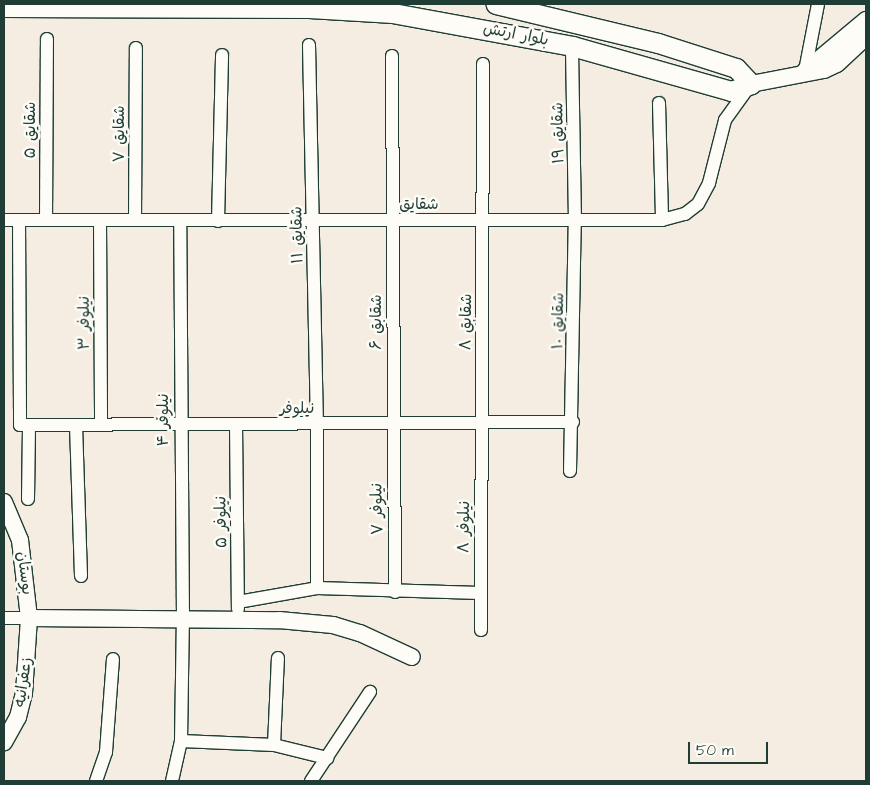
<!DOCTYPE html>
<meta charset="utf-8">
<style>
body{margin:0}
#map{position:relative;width:870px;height:785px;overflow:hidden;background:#f5ede1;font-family:"Architects Daughter","Playpen Sans Arabic",sans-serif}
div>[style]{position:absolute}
.roads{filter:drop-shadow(1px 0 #1f3d34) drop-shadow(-1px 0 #1f3d34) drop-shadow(0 1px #1f3d34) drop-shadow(0 -1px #1f3d34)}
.minor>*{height:12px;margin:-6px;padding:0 6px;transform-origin:6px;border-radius:6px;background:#fdfcf7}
.tertiary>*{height:16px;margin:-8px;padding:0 8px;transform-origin:8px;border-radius:8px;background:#fdfcf7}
.secondary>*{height:19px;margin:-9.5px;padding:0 9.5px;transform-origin:9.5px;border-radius:9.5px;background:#fdfcf7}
span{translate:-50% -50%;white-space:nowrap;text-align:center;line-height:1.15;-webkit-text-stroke:5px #fdfcf7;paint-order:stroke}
.street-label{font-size:16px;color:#1f3d34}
.frame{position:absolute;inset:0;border:5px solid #1f3d34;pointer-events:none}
.scale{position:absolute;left:688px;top:742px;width:80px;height:22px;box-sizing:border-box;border:2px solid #1f3d34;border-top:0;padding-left:6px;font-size:15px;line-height:18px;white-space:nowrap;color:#1f3d34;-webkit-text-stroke:4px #fdfcf7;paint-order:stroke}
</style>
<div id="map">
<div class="roads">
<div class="minor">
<div style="left:309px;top:45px;width:379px;rotate:88.8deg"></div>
<div style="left:317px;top:424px;width:164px;rotate:90deg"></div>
<div style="left:392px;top:56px;width:536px;rotate:89.68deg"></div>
<div style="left:805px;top:71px;width:68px;rotate:-79deg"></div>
<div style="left:659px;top:103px;width:117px;rotate:88.5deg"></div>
<div style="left:4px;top:220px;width:658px"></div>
<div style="left:662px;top:220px;width:24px;rotate:-15deg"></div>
<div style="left:685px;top:214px;width:16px;rotate:-38deg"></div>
<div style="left:698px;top:204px;width:24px;rotate:-62deg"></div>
<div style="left:709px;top:183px;width:65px;rotate:-75.7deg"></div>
<div style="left:725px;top:120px;width:44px;rotate:-54.2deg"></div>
<div style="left:19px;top:220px;width:205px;rotate:89.7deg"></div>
<div style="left:20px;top:425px;width:553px;rotate:-0.31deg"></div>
<div style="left:46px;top:220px;width:181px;rotate:-89.7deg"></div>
<div style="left:100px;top:220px;width:205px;rotate:89.7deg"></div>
<div style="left:135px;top:220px;width:172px;rotate:-89.7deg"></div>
<div style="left:218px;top:221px;width:166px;rotate:-88.6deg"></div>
<div style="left:236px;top:424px;width:185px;rotate:89.4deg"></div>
<div style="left:76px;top:425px;width:151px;rotate:88.1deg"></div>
<div style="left:570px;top:471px;width:250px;rotate:-88.9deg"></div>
<div style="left:575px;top:221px;width:175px;rotate:-91deg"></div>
<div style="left:28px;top:499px;width:74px;rotate:-89.2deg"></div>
<div style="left:238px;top:602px;width:80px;rotate:-10deg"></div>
<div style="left:317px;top:588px;width:163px;rotate:1.8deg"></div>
<div style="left:4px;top:618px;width:25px"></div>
<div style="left:481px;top:630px;width:566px;rotate:-89.8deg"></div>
<div style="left:181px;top:741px;width:93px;rotate:2.5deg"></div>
<div style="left:274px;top:745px;width:55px;rotate:13.8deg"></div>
<div style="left:274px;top:745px;width:87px;rotate:-87.4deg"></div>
<div style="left:96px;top:781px;width:31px;rotate:-71deg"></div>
<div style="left:106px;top:752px;width:93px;rotate:-85.7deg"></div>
<div style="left:172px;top:781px;width:41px;rotate:-77.3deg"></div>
<div style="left:181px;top:741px;width:122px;rotate:-89.1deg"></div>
<div style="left:183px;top:619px;width:399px;rotate:-90.4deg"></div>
<div style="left:311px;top:781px;width:107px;rotate:-56.5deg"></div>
</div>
<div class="tertiary">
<div style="left:805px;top:71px;width:80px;rotate:-39.9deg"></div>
<div style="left:751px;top:84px;width:74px;rotate:-10.9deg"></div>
<div style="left:824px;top:70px;width:14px;rotate:-25deg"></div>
<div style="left:837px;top:64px;width:40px;rotate:-43deg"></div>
<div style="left:4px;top:502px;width:41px;rotate:67.2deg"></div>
<div style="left:20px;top:540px;width:79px;rotate:83.4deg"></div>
<div style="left:29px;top:618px;width:75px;rotate:93.8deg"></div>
<div style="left:24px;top:693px;width:25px;rotate:104deg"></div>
<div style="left:18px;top:717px;width:29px;rotate:119deg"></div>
<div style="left:29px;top:618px;width:250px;rotate:0.5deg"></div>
<div style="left:279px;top:620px;width:54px;rotate:5.3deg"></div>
<div style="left:333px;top:625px;width:28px;rotate:17deg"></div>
<div style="left:360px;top:633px;width:57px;rotate:24.8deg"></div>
</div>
<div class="secondary">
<div style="left:4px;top:7px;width:305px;rotate:0.2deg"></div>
<div style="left:309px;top:8px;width:84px;rotate:3.4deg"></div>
<div style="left:393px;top:13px;width:182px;rotate:10.4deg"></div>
<div style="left:572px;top:46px;width:165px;rotate:15.8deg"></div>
<div style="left:731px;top:91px;width:21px;rotate:-19deg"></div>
<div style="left:751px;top:84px;width:22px;rotate:-133deg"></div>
<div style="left:736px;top:68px;width:82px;rotate:-162.2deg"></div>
<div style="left:658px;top:43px;width:167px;rotate:-166.5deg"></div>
</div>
</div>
<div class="street-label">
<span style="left:516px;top:34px;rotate:11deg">بلوار ارتش</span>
<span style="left:30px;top:130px;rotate:-90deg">شقایق ۵</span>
<span style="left:558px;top:133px;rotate:-91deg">شقایق ۱۹</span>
<span style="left:119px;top:134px;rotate:-90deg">شقایق ۷</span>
<span style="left:419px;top:204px">شقایق</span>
<span style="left:297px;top:235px;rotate:-91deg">شقایق ۱۱</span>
<span style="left:558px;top:321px;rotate:-89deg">شقایق ۱۰</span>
<span style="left:376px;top:322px;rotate:-90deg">شقابق ۶</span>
<span style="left:466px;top:322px;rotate:-89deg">شقابق ۸</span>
<span style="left:84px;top:323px;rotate:-90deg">نیلوفر ۳</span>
<span style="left:297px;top:408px">نیلوفر</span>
<span style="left:163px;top:420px;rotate:-90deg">نیلوفر ۴</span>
<span style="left:377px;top:509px;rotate:-91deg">نیلوفر ۷</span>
<span style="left:221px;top:522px;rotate:-91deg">نیلوفر ۵</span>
<span style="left:464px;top:527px;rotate:-89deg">نیلوفر ۸</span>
<span style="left:25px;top:573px;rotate:83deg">بوستان</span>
<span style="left:23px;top:682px;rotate:-82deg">زعفرانیه</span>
</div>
<div class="frame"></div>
<div class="scale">50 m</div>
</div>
